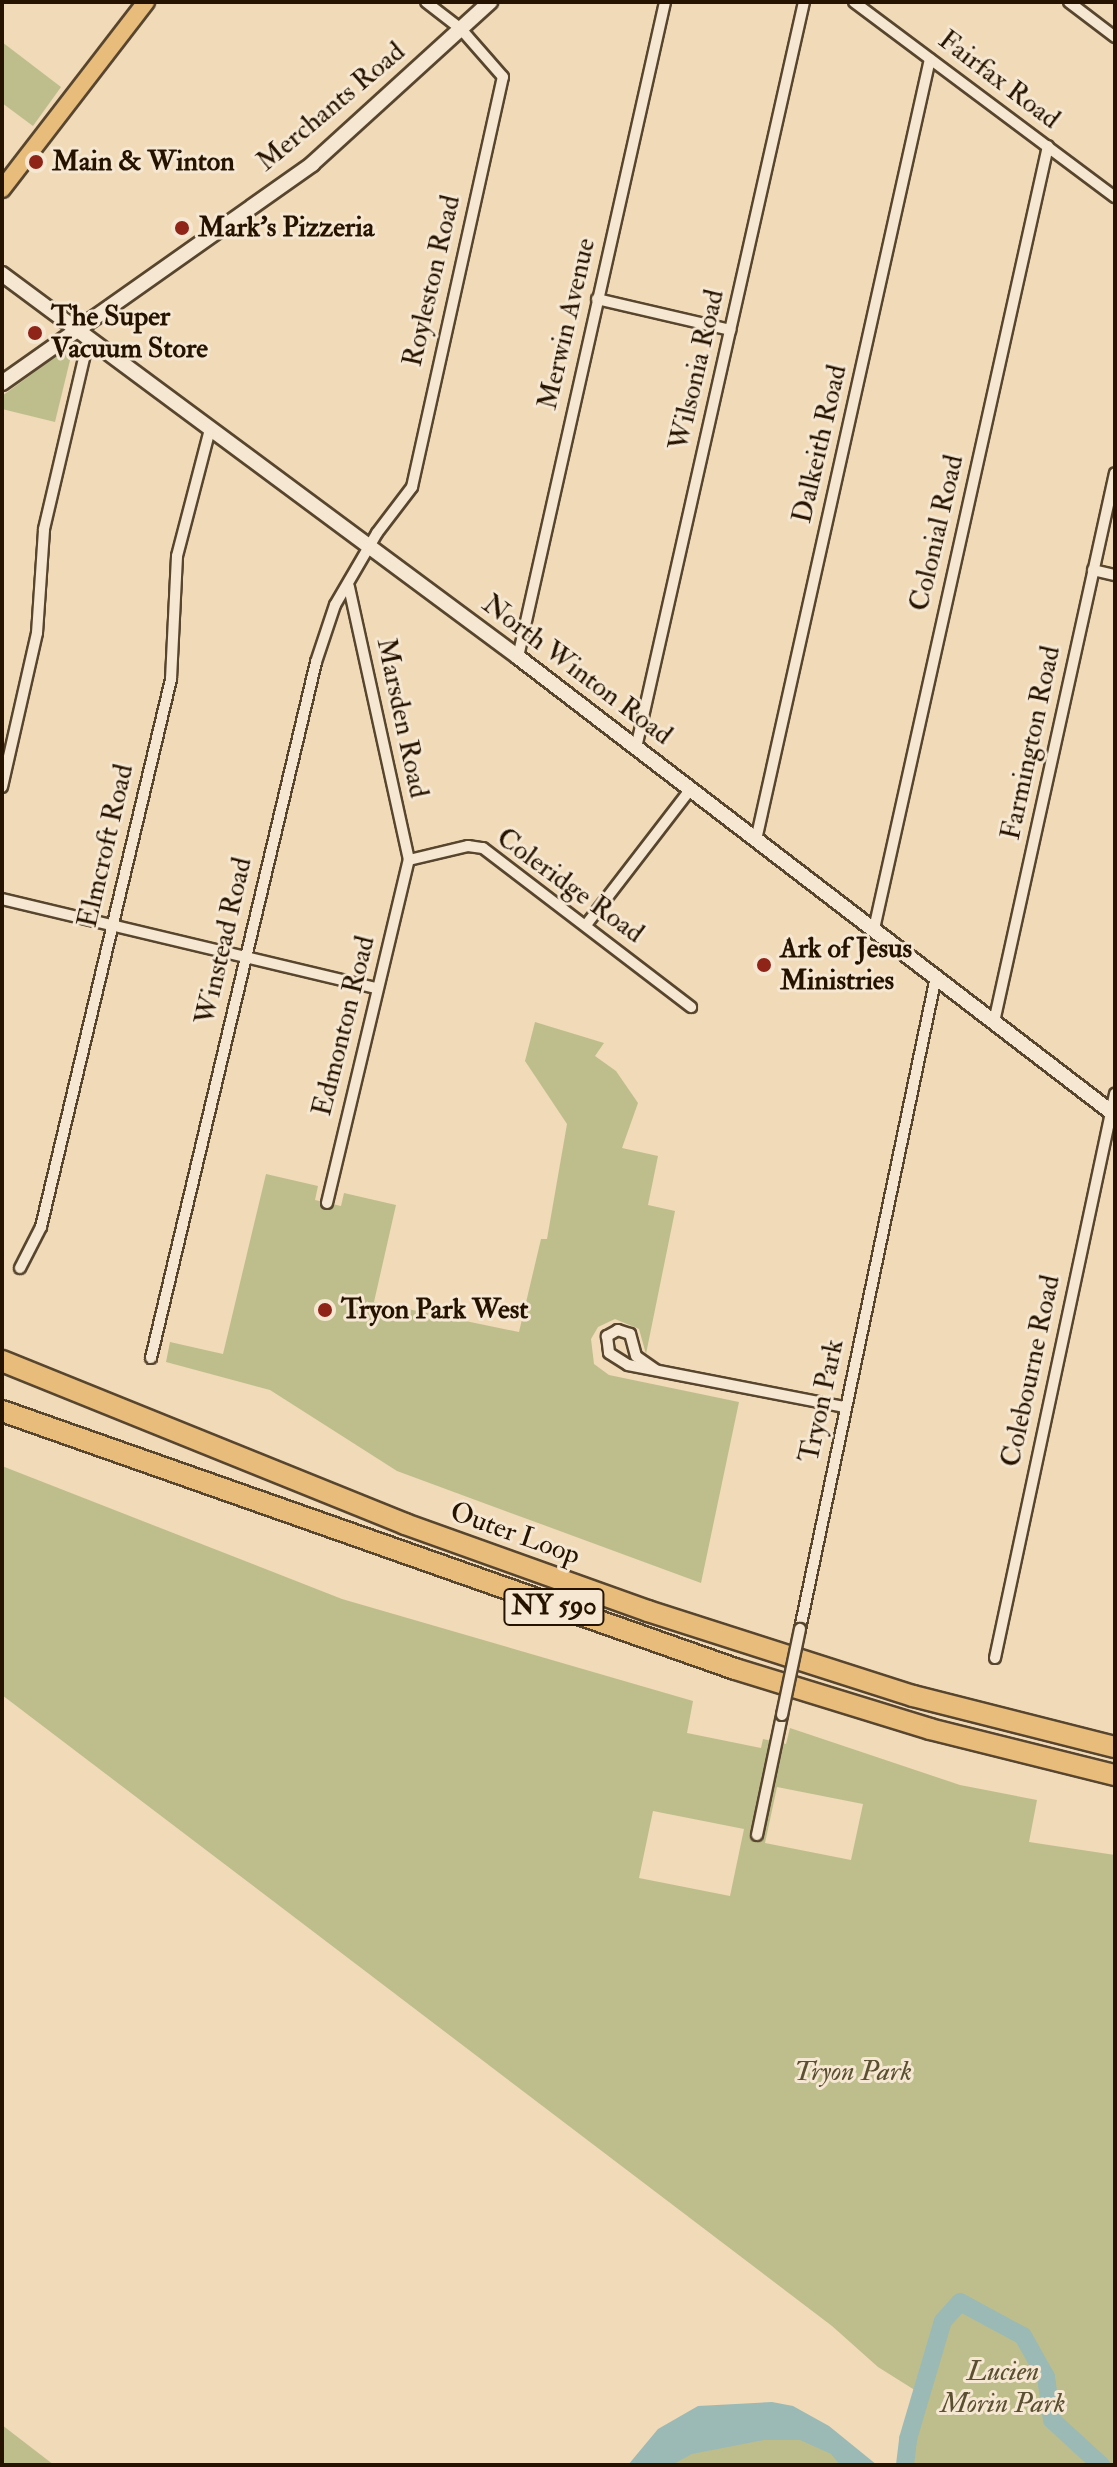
<!DOCTYPE html>
<style>
body{margin:0}
#map{position:relative;width:1117px;height:2467px;overflow:hidden;background:#f0dab8;font-family:"IM FELL Double Pica",serif}
div>[style]{position:absolute}
.green>*{inset:0;background:#bebe8c}
.water>*{inset:0;background:#9bbab5}
.river>*{height:18px;margin:-9px;padding:0 9px;transform-origin:9px;border-radius:9px;background:#9bbab5}
.roads{filter:drop-shadow(2px 0 #58452e) drop-shadow(-2px 0 #58452e) drop-shadow(0 2px #58452e) drop-shadow(0 -2px #58452e)}
.street>*{height:10px;margin:-5px;padding:0 5px;transform-origin:5px;border-radius:5px;background:#f5e7d1}
.secondary>*{height:14px;margin:-7px;padding:0 7px;transform-origin:7px;border-radius:7px;background:#f5e7d1}
.primary>*{height:16px;margin:-8px;padding:0 8px;transform-origin:8px;border-radius:8px;background:#e8bd7c}
.highway>*{height:20px;margin:-10px;padding:0 10px;transform-origin:10px;border-radius:10px;background:#e8bd7c}
.bridges{filter:drop-shadow(2px 0 #58452e) drop-shadow(-2px 0 #58452e) drop-shadow(0 2px #58452e) drop-shadow(0 -2px #58452e)}
.street-bridge>*{height:10px;margin:-5px;padding:0 5px;transform-origin:5px;border-radius:5px;background:#f5e7d1}
.dots>*{width:22px;height:22px;translate:-50% -50%;box-sizing:border-box;border:4px solid #f5e7d1;border-radius:50%}
span{translate:-50% -50%;white-space:nowrap;text-align:center;line-height:1.15;-webkit-text-stroke:6px #f5e7d1;paint-order:stroke}
.shield-label span{padding:2px 6px;background:#f5e7d1;border:2px solid;border-radius:6px;-webkit-text-stroke-width:0}
.shield-label{font-size:26px;color:#251300;font-weight:700}
.street-label{font-size:28px;color:#251300}
.poi-label{font-size:28px;color:#251300;font-weight:700}
.left{translate:0 -50%;text-align:left}
.park-label{font-size:28px;color:#5b4f31;font-style:italic}
.frame{position:absolute;inset:0;border:4px solid #251300;pointer-events:none}
</style>
<div id="map">
<div class="green">
<div style="clip-path:polygon(2px 42px,61px 87px,33px 126px,2px 103px)"></div>
<div style="clip-path:polygon(67px 348px,72px 352px,55px 422px,2px 409px,2px 396px)"></div>
<div style="clip-path:polygon(535px 1022px,604px 1043px,595px 1056px,616px 1071px,638px 1103px,622px 1148px,658px 1156px,648px 1205px,675px 1211px,646px 1354px,639px 1329px,615px 1319px,598px 1327px,591px 1339px,594px 1364px,609px 1375px,739px 1402px,701px 1583px,397px 1471px,270px 1390px,166px 1362px,170px 1342px,223px 1354px,266px 1174px,318px 1186px,315px 1200px,341px 1206px,344px 1193px,396px 1205px,374px 1302px,519px 1332px,541px 1239px,547px 1239px,567px 1124px,525px 1061px)"></div>
<div style="clip-path:polygon(evenodd,2px 1466px,342px 1599px,693px 1701px,687px 1733px,761px 1748px,763px 1739px,786px 1744px,790px 1728px,960px 1785px,1037px 1800px,1029px 1842px,1115px 1855px,1115px 2465px,905px 2465px,921px 2394px,878px 2367px,832px 2326px,2px 1695px,2px 1466px,777px 1787px,863px 1804px,851px 1860px,765px 1843px,777px 1787px,2px 1466px,653px 1811px,744px 1829px,730px 1896px,639px 1878px,653px 1811px)"></div>
<div style="clip-path:polygon(2px 2425px,54px 2465px,2px 2465px)"></div>
<div style="clip-path:polygon(775px 2425px,855px 2465px,652px 2465px)"></div>
</div>
<div class="water">
<div style="clip-path:polygon(772px 2402px,793px 2406px,829px 2426px,877px 2465px,840px 2465px,831px 2454px,800px 2440px,764px 2440px,692px 2454px,672px 2465px,628px 2465px,658px 2429px,698px 2406px)"></div>
</div>
<div class="river">
<div style="left:905px;top:2465px;width:26px;rotate:-83deg"></div>
<div style="left:908px;top:2439px;width:123px;rotate:-73.5deg"></div>
<div style="left:943px;top:2321px;width:25px;rotate:-48deg"></div>
<div style="left:960px;top:2302px;width:72px;rotate:28.4deg"></div>
<div style="left:1023px;top:2336px;width:47px;rotate:60.7deg"></div>
<div style="left:1046px;top:2377px;width:43px;rotate:82.1deg"></div>
<div style="left:1052px;top:2420px;width:67px;rotate:42.6deg"></div>
</div>
<div class="roads">
<div class="street">
<div style="left:854px;top:2px;width:326px;rotate:36.8deg"></div>
<div style="left:1069px;top:2px;width:58px;rotate:37.3deg"></div>
<div style="left:597px;top:299px;width:137px;rotate:13.1deg"></div>
<div style="left:1093px;top:570px;width:23px;rotate:13deg"></div>
<div style="left:518px;top:657px;width:671px;rotate:-77.35deg"></div>
<div style="left:636px;top:748px;width:765px;rotate:-77.31deg"></div>
<div style="left:2px;top:787px;width:158px;rotate:-77.2deg"></div>
<div style="left:37px;top:633px;width:104px;rotate:-86.1deg"></div>
<div style="left:44px;top:529px;width:193px;rotate:-76.8deg"></div>
<div style="left:756px;top:840px;width:800px;rotate:-77.44deg"></div>
<div style="left:409px;top:860px;width:61px;rotate:-13.3deg"></div>
<div style="left:468px;top:846px;width:15px;rotate:8deg"></div>
<div style="left:483px;top:848px;width:262px;rotate:37.4deg"></div>
<div style="left:2px;top:899px;width:385px;rotate:13.4deg"></div>
<div style="left:586px;top:925px;width:170px;rotate:-52.4deg"></div>
<div style="left:874px;top:929px;width:802px;rotate:-77.47deg"></div>
<div style="left:994px;top:1022px;width:562px;rotate:-77.57deg"></div>
<div style="left:327px;top:1203px;width:353px;rotate:-76.6deg"></div>
<div style="left:409px;top:860px;width:280px;rotate:-102.4deg"></div>
<div style="left:20px;top:1268px;width:46px;rotate:-62.9deg"></div>
<div style="left:41px;top:1227px;width:563px;rotate:-76.65deg"></div>
<div style="left:171px;top:679px;width:123px;rotate:-87.2deg"></div>
<div style="left:177px;top:556px;width:131px;rotate:-75.4deg"></div>
<div style="left:151px;top:1358px;width:715px;rotate:-76.66deg"></div>
<div style="left:316px;top:662px;width:60px;rotate:-71.6deg"></div>
<div style="left:335px;top:605px;width:83px;rotate:-59.7deg"></div>
<div style="left:377px;top:533px;width:58px;rotate:-52.7deg"></div>
<div style="left:412px;top:487px;width:420px;rotate:-77.5deg"></div>
<div style="left:503px;top:77px;width:64px;rotate:-131.2deg"></div>
<div style="left:461px;top:29px;width:44px;rotate:-142.4deg"></div>
<div style="left:656px;top:1370px;width:24px;rotate:-145deg"></div>
<div style="left:636px;top:1356px;width:23px;rotate:-105deg"></div>
<div style="left:630px;top:1334px;width:13px;rotate:-162deg"></div>
<div style="left:618px;top:1330px;width:13px;rotate:151deg"></div>
<div style="left:607px;top:1336px;width:17px;rotate:83deg"></div>
<div style="left:609px;top:1353px;width:22px;rotate:32deg"></div>
<div style="left:628px;top:1365px;width:221px;rotate:11deg"></div>
<div style="left:800px;top:1629px;width:666px;rotate:-78.22deg"></div>
<div style="left:995px;top:1658px;width:577px;rotate:-77.99deg"></div>
<div style="left:757px;top:1835px;width:123px;rotate:-78.2deg"></div>
</div>
<div class="secondary">
<div style="left:2px;top:274px;width:643px;rotate:36.58deg"></div>
<div style="left:518px;top:657px;width:752px;rotate:37.49deg"></div>
<div style="left:2px;top:383px;width:380px;rotate:-35.2deg"></div>
<div style="left:312px;top:164px;width:241px;rotate:-42.3deg"></div>
</div>
<div class="primary">
<div style="left:2px;top:189px;width:236px;rotate:-52.4deg"></div>
</div>
<div class="highway">
<div style="left:2px;top:1361px;width:435px;rotate:22deg"></div>
<div style="left:405px;top:1524px;width:258px;rotate:19.7deg"></div>
<div style="left:648px;top:1611px;width:278px;rotate:17.8deg"></div>
<div style="left:913px;top:1696px;width:208px;rotate:14.2deg"></div>
<div style="left:2px;top:1411px;width:777px;rotate:19.39deg"></div>
<div style="left:735px;top:1669px;width:204px;rotate:17.1deg"></div>
<div style="left:930px;top:1729px;width:191px;rotate:14deg"></div>
</div>
</div>
<div class="bridges">
<div class="street-bridge">
<div style="left:782px;top:1715px;width:88px;rotate:-78.2deg"></div>
</div>
</div>
<div class="dots">
<div style="left:36px;top:162px;background:#8f2418"></div>
<div style="left:182px;top:228px;background:#8f2418"></div>
<div style="left:35px;top:333px;background:#8f2418"></div>
<div style="left:764px;top:965px;background:#8f2418"></div>
<div style="left:325px;top:1310px;background:#8f2418"></div>
</div>
<div class="shield-label">
<span style="left:554px;top:1607px">NY 590</span>
</div>
<div class="street-label">
<span style="left:999px;top:80px;rotate:37deg">Fairfax Road</span>
<span style="left:331px;top:107px;rotate:-40deg">Merchants Road</span>
<span style="left:432px;top:281px;rotate:-77deg">Royleston Road</span>
<span style="left:567px;top:324px;rotate:-77deg">Merwin Avenue</span>
<span style="left:697px;top:370px;rotate:-77deg">Wilsonia Road</span>
<span style="left:820px;top:444px;rotate:-77deg">Dalkeith Road</span>
<span style="left:937px;top:533px;rotate:-77deg">Colonial Road</span>
<span style="left:577px;top:670px;rotate:37deg">North Winton Road</span>
<span style="left:402px;top:718px;rotate:78deg">Marsden Road</span>
<span style="left:1031px;top:743px;rotate:-78deg">Farmington Road</span>
<span style="left:106px;top:846px;rotate:-77deg">Elmcroft Road</span>
<span style="left:570px;top:886px;rotate:36deg">Coleridge Road</span>
<span style="left:224px;top:941px;rotate:-77deg">Winstead Road</span>
<span style="left:344px;top:1026px;rotate:-76deg">Edmonton Road</span>
<span style="left:1031px;top:1371px;rotate:-78deg">Colebourne Road</span>
<span style="left:822px;top:1401px;rotate:-78deg">Tryon Park</span>
<span style="left:515px;top:1534px;rotate:20deg">Outer Loop</span>
</div>
<div class="poi-label">
<span class="left" style="left:52px;top:162px">Main &amp; Winton</span>
<span class="left" style="left:198px;top:228px">Mark's Pizzeria</span>
<span class="left" style="left:51px;top:333px">The Super<br>Vacuum Store</span>
<span class="left" style="left:780px;top:965px">Ark of Jesus<br>Ministries</span>
<span class="left" style="left:341px;top:1310px">Tryon Park West</span>
</div>
<div class="park-label">
<span style="left:853px;top:2072px">Tryon Park</span>
<span style="left:1003px;top:2388px">Lucien<br>Morin Park</span>
</div>
<div class="frame"></div>
</div>
